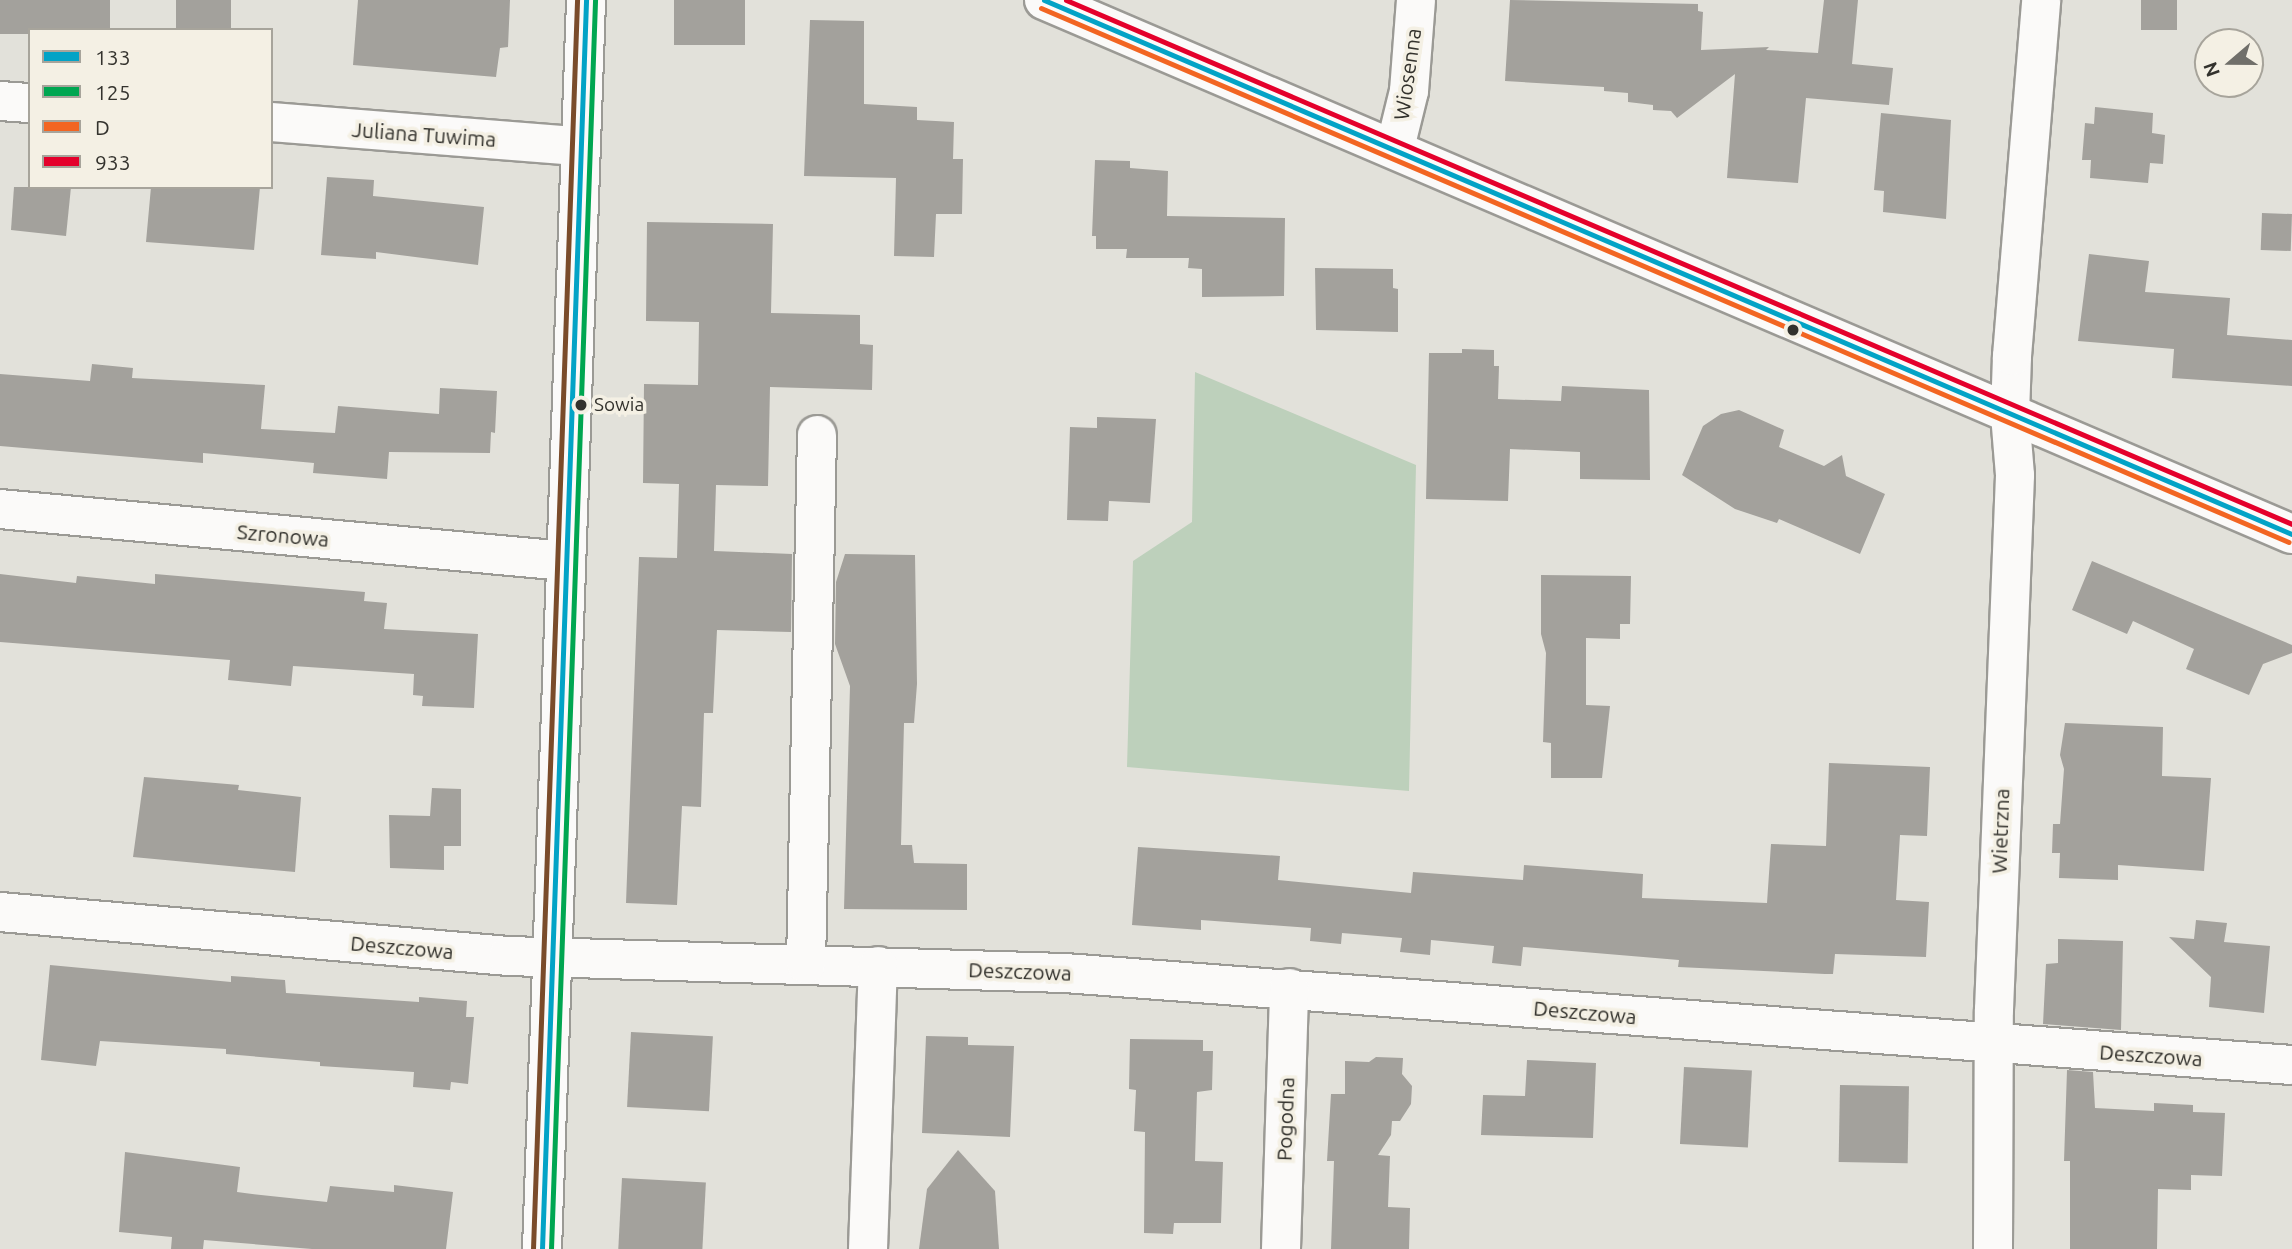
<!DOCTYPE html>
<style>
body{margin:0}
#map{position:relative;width:2292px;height:1249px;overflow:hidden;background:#e2e1da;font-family:Ubuntu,sans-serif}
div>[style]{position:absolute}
.green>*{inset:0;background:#bdd0bb}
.building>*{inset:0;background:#a3a19c;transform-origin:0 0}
.roads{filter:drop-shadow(2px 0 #9b9a95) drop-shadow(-2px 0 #9b9a95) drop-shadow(0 2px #9b9a95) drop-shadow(0 -2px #9b9a95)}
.minor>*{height:38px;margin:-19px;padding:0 19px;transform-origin:19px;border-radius:19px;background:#fbfaf9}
.bus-1>*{height:5px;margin:-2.5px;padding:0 2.5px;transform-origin:2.5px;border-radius:2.5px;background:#03a3c6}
.bus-2>*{height:5px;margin:-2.5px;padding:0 2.5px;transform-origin:2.5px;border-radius:2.5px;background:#00a651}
.bus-3>*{height:5px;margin:-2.5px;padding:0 2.5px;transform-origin:2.5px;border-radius:2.5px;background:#f26522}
.bus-4>*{height:5px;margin:-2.5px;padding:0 2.5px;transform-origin:2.5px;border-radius:2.5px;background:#e4002b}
.bus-5>*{height:5px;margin:-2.5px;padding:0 2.5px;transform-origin:2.5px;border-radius:2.5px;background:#7a4b2a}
.dots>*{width:19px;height:19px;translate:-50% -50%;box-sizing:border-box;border:4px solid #f4f0e4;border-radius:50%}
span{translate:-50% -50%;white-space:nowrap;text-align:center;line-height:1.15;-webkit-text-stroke:7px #f4f0e4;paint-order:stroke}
.bus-label{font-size:19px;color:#33322d}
.left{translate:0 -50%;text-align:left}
.street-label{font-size:21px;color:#33322d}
.legend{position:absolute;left:28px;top:28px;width:245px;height:161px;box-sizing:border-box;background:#f4f0e4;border:2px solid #a7a49b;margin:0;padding:9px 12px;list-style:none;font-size:21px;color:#33322d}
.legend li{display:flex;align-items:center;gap:14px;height:35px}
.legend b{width:35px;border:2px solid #a7a49b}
.north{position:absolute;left:2194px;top:28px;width:70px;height:70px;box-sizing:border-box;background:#f4f0e4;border:2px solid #a7a49b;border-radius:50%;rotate:250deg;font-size:19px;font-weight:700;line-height:28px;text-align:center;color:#33322d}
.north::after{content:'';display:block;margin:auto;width:24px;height:32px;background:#706f6a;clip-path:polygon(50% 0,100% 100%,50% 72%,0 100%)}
</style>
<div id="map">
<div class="green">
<div style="clip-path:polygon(1195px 372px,1416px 465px,1409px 791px,1127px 767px,1133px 561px,1192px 522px)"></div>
</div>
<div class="building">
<div style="left:0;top:0;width:110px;height:34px"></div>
<div style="left:176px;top:0;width:55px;height:30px"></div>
<div style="clip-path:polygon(358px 0,510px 0,508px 47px,500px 48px,496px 77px,353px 65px)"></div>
<div style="left:674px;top:0;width:71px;height:45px"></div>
<div style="clip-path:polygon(1510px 0,1698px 4px,1698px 11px,1703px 12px,1701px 50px,1769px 47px,1766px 50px,1818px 53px,1824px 0,1858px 0,1852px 64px,1893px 68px,1889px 105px,1806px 98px,1798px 183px,1727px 178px,1735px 74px,1677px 118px,1671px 111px,1653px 110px,1653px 105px,1628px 102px,1628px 93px,1604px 91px,1604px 87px,1505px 81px)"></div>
<div style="left:2141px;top:0;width:36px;height:30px"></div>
<div style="clip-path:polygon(810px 20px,864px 21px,864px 104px,917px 107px,917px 120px,954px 122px,953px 159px,963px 159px,962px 214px,936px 214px,934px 257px,894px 256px,896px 178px,804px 176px)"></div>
<div style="clip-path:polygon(2095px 107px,2153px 113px,2152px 133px,2165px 135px,2163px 164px,2150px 163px,2148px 183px,2090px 178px,2091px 160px,2082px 160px,2085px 123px,2094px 124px)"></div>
<div style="clip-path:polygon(1881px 113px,1951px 120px,1946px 219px,1883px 212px,1884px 191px,1874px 190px)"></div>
<div style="clip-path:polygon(1095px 160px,1130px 161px,1130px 168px,1168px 171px,1167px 216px,1285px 218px,1284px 296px,1202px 297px,1202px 269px,1188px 268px,1189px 258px,1126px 258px,1127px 249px,1096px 249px,1096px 236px,1092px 236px)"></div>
<div style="clip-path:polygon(327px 177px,374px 180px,373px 196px,484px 207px,478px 265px,376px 252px,376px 259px,321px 255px)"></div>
<div style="clip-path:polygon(14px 187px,71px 187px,66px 236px,11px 230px)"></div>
<div style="clip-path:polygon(151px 187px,260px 187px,254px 250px,146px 242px)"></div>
<div style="left:2262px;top:213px;width:30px;height:37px;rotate:2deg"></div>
<div style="clip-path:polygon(647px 222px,773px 224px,771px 313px,860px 315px,860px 344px,873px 345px,872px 390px,770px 387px,768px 486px,716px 485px,714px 551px,792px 554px,791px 632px,717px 630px,713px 713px,704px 713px,701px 807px,682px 806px,677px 905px,626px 903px,639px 557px,677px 558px,679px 484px,643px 483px,644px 384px,698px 385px,699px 322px,646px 321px)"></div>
<div style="clip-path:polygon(2089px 254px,2149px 261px,2145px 292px,2230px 298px,2227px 335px,2292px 340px,2292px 386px,2172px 378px,2174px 349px,2078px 341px)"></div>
<div style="clip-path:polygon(1315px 268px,1393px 269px,1393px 288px,1398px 289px,1398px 332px,1316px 330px)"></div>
<div style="clip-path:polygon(1462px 349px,1494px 350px,1494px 366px,1499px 366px,1498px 399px,1561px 401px,1562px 386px,1649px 390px,1650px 480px,1580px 479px,1580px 452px,1510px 449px,1508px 501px,1426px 499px,1429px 353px,1462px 353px)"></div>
<div style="clip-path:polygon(92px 364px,133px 368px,132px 378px,265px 385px,261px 429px,335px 433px,338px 406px,439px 414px,440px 388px,497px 391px,495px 433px,491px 432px,490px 453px,389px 452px,387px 479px,313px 473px,314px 463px,203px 453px,203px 463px,0 446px,0 374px,90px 381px)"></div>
<div style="clip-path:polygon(1739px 410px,1784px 430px,1779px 447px,1824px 466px,1842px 455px,1846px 476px,1885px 494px,1860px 554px,1779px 519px,1777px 523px,1735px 509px,1682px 475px,1703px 426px,1721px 414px)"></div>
<div style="clip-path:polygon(1097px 417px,1156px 419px,1150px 503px,1109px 501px,1108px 521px,1067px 520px,1070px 427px,1097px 428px)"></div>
<div style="clip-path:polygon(845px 554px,915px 555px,917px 684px,914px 723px,904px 723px,901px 845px,912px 845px,914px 863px,967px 864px,967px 910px,844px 909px,850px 686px,835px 644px,836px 582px)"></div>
<div style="clip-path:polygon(2092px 561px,2292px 645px,2292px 653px,2263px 664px,2249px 695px,2186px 669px,2194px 649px,2133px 621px,2127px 634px,2072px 610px)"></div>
<div style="clip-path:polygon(0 574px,76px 583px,77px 576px,155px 584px,155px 574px,365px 592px,364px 601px,387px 603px,384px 629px,478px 634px,474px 708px,422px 706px,423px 696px,413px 695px,414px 674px,293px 666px,291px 686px,228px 680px,230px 660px,0 642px)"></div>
<div style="clip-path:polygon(1541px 575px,1631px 576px,1630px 624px,1620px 624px,1620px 639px,1586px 638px,1586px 705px,1610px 706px,1602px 778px,1551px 778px,1551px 743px,1543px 742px,1546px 653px,1541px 634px)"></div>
<div style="clip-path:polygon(2065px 723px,2163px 727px,2162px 776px,2211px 778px,2204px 871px,2118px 865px,2118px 880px,2059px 878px,2060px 853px,2052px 853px,2053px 824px,2060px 824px,2064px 769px,2060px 755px)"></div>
<div style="clip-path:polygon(1829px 763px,1930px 767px,1927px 836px,1900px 835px,1896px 900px,1929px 902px,1926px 957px,1835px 954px,1833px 974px,1825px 974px,1678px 967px,1679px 960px,1523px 947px,1521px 966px,1492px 963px,1494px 946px,1431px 940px,1430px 955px,1400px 952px,1402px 938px,1342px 933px,1341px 944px,1310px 941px,1311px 928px,1201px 920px,1201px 930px,1132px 925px,1138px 847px,1280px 856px,1278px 880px,1411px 893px,1413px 872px,1523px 880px,1524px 865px,1643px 874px,1642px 898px,1767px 903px,1771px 844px,1826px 846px)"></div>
<div style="clip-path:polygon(144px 777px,239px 785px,238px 790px,301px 797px,295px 872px,133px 857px)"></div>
<div style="clip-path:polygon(432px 788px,461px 789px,461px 846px,444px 846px,444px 870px,390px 868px,389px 815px,430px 816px)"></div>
<div style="clip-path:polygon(2196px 920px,2227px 923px,2224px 942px,2270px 946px,2264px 1013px,2209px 1007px,2211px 977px,2169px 937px,2194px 939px)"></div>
<div style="clip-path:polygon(2058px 939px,2123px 941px,2121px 1030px,2043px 1024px,2046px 964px,2058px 963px)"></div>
<div style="clip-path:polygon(50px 965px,231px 982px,231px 976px,285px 980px,286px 993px,419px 1002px,419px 997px,467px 1001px,466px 1017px,474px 1017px,468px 1084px,451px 1082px,450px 1090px,413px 1087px,414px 1072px,320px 1066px,320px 1062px,226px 1054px,226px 1049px,100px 1041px,96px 1066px,41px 1060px)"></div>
<div style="left:631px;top:1032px;width:82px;height:75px;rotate:3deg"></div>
<div style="clip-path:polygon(926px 1036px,968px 1037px,968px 1045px,1014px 1046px,1010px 1137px,922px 1133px)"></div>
<div style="clip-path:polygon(1130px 1039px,1203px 1040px,1203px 1051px,1213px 1051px,1212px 1090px,1197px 1092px,1195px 1161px,1223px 1162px,1221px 1223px,1174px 1223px,1173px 1234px,1144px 1233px,1145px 1132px,1134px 1131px,1136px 1090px,1129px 1089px)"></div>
<div style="clip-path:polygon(1376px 1057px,1403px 1058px,1402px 1074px,1412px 1086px,1411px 1104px,1400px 1121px,1392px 1121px,1391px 1135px,1378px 1155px,1390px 1156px,1388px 1207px,1410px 1208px,1409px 1249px,1331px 1249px,1334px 1161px,1327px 1161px,1331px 1094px,1345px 1094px,1345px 1061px,1369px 1062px)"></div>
<div style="clip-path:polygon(1527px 1060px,1596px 1063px,1593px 1138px,1481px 1135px,1483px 1095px,1525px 1096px)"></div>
<div style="left:1684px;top:1067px;width:68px;height:77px;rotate:3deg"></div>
<div style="clip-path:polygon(2067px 1070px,2093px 1072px,2095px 1108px,2154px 1111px,2154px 1103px,2193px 1105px,2193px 1112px,2225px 1113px,2222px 1176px,2191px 1175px,2191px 1190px,2158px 1189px,2157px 1249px,2070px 1249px,2070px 1161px,2064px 1161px)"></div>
<div style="left:1840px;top:1085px;width:69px;height:77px;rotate:1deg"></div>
<div style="clip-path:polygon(958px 1150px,995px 1191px,999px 1249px,919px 1249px,927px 1189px)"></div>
<div style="clip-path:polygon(125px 1152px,240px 1167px,237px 1192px,261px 1195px,327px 1202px,330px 1186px,394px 1192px,394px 1185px,453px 1192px,446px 1249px,312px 1249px,204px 1240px,203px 1249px,171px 1249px,172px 1237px,119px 1232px)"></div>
<div style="left:622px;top:1178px;width:84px;height:71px;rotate:3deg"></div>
</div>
<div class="roads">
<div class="minor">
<div style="left:1044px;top:0;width:1357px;rotate:23.17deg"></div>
<div style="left:0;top:101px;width:30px;rotate:4deg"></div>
<div style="left:271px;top:122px;width:307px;rotate:4.5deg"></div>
<div style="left:1395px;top:148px;width:59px;rotate:-76.2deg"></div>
<div style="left:1409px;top:91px;width:91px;rotate:-85.6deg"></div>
<div style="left:0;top:509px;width:567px;rotate:5.26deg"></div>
<div style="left:0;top:912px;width:510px;rotate:4.95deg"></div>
<div style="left:508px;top:956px;width:557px;rotate:1.75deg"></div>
<div style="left:1065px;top:973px;width:1230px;rotate:4.29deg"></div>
<div style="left:806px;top:964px;width:529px;rotate:-88.81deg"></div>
<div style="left:542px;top:1249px;width:1250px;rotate:-87.98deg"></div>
<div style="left:868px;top:1249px;width:283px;rotate:-88deg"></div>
<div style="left:1281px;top:1249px;width:261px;rotate:-88.2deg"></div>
<div style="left:1993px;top:1249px;width:239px;rotate:-89.8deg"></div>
<div style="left:1994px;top:1010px;width:535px;rotate:-87.75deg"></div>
<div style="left:2015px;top:475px;width:61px;rotate:-94.7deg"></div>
<div style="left:2010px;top:414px;width:58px;rotate:-88deg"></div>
<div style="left:2012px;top:356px;width:357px;rotate:-85.3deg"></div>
</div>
</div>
<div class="bus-1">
<div style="left:1044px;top:0;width:1357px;rotate:23.17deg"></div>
<div style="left:542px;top:1249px;width:1250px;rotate:-87.98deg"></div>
</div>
<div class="bus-2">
<div style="left:551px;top:1249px;width:1250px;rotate:-87.98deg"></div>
</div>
<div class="bus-3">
<div style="left:1041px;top:8px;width:1357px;rotate:23.17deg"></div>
</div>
<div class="bus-4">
<div style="left:1066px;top:0;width:1333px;rotate:23.14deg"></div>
</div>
<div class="bus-5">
<div style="left:533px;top:1249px;width:1250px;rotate:-87.98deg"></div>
</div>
<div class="dots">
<div style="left:1793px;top:330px;background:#33322d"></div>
<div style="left:581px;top:405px;background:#33322d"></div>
</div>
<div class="bus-label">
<span class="left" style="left:594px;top:405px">Sowia</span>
</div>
<div class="street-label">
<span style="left:1407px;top:74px;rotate:-82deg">Wiosenna</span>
<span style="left:424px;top:134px;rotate:4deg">Juliana Tuwima</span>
<span style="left:283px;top:535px;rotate:5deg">Szronowa</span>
<span style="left:2000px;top:831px;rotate:-88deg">Wietrzna</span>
<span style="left:402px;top:947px;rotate:5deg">Deszczowa</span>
<span style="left:1020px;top:971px;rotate:2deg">Deszczowa</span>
<span style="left:1585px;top:1012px;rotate:5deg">Deszczowa</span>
<span style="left:2151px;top:1055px;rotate:4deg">Deszczowa</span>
<span style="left:1285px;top:1119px;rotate:-88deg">Pogodna</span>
</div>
<ul class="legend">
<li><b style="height:9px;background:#03a3c6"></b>133</li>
<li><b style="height:9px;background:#00a651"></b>125</li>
<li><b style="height:9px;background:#f26522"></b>D</li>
<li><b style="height:9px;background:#e4002b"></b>933</li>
</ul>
<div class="north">N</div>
</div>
